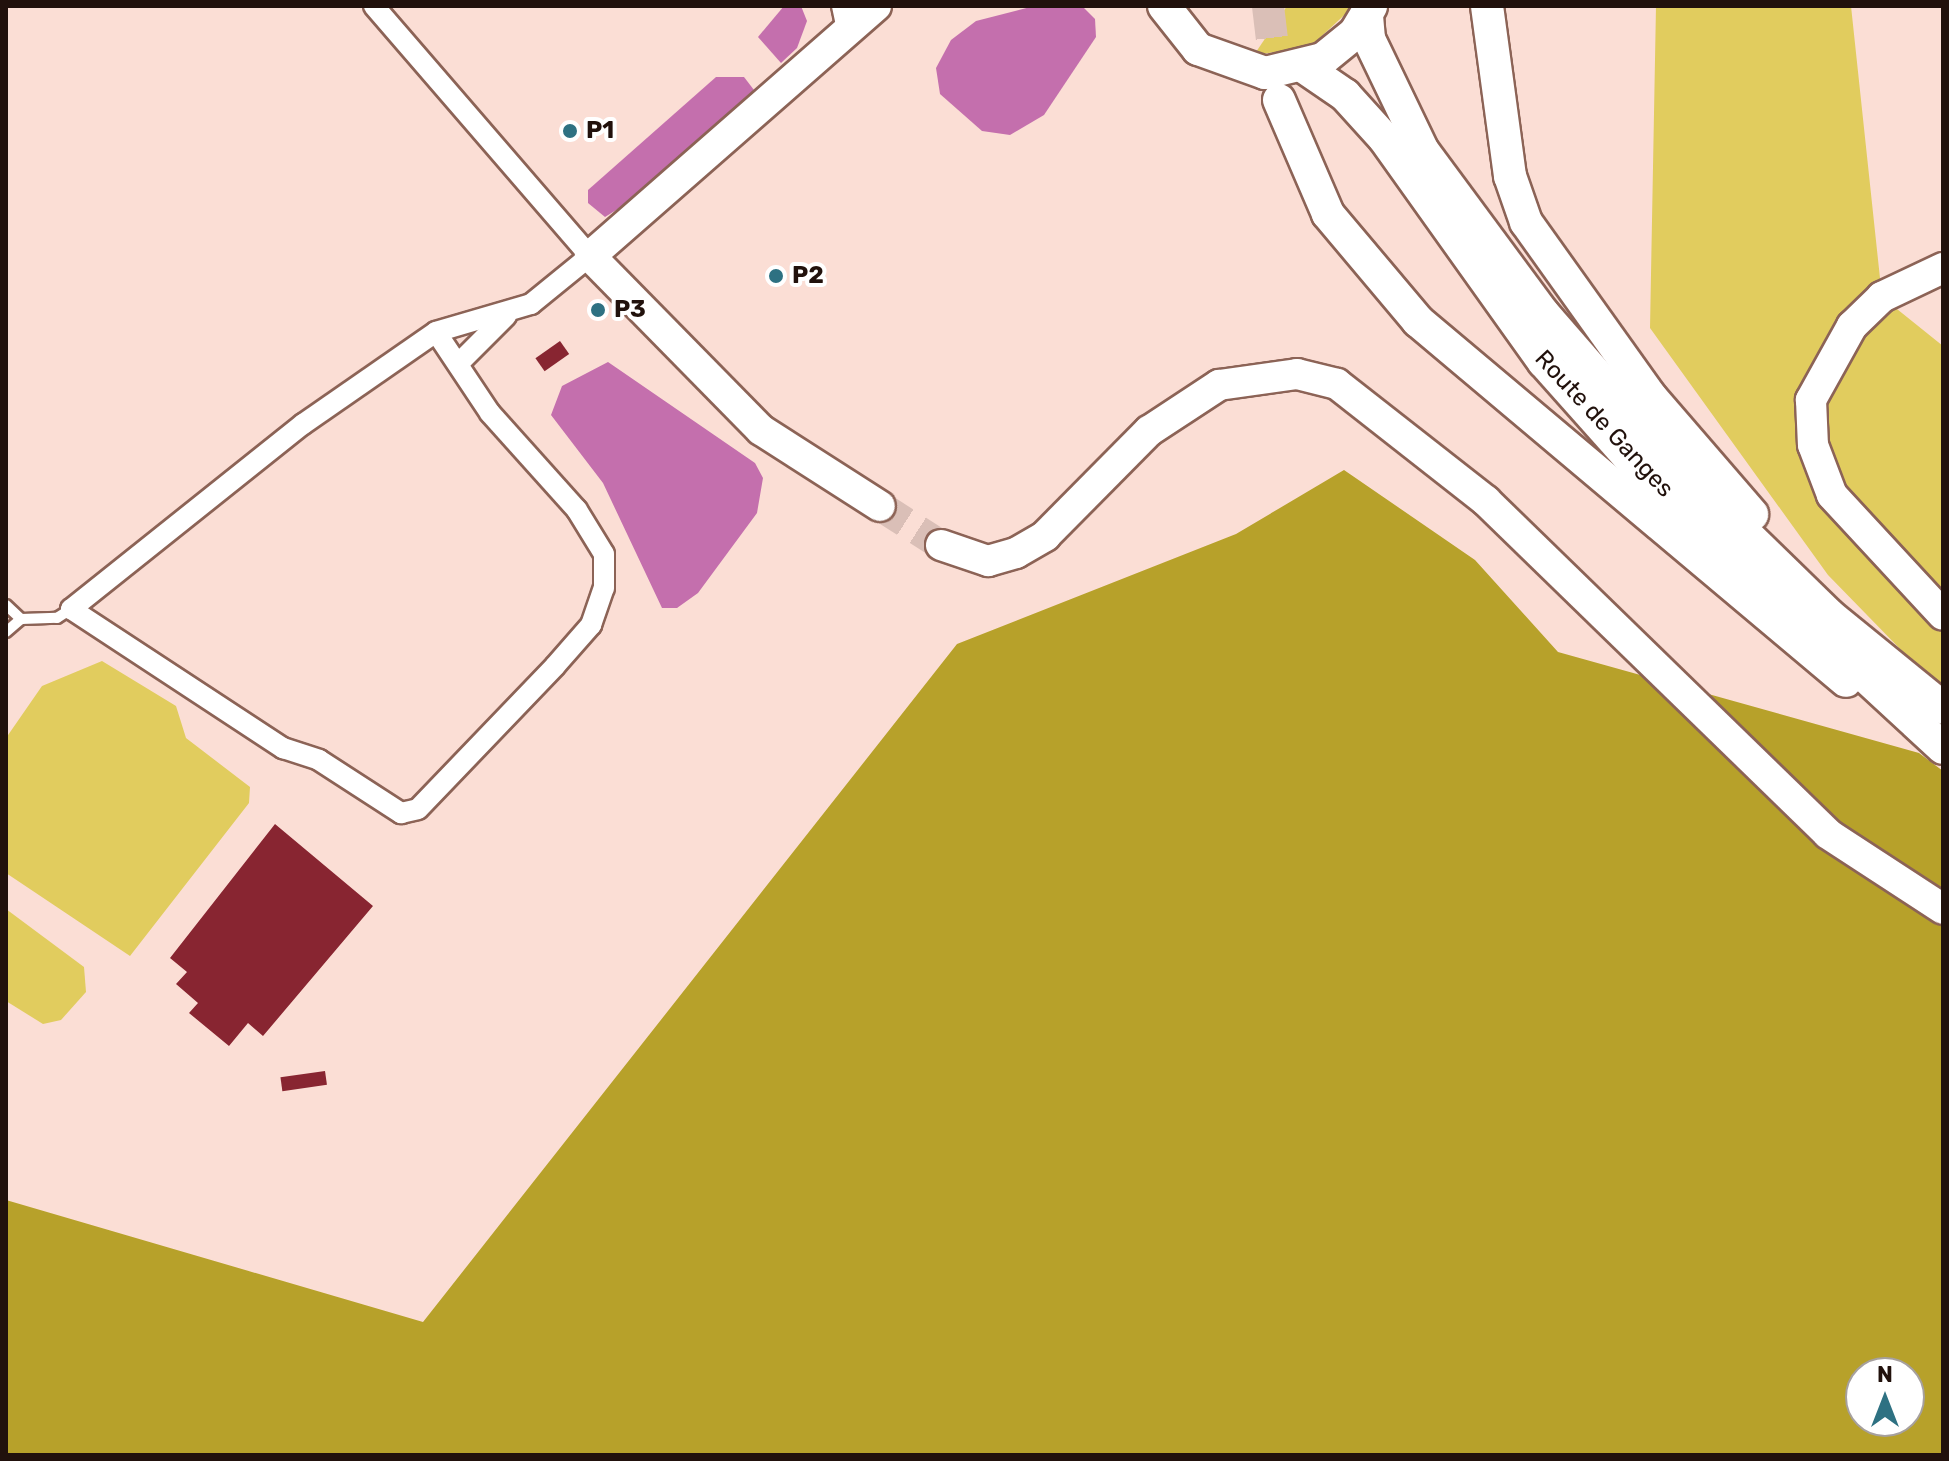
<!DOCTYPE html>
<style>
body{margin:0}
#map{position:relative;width:1949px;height:1461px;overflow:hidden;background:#fbded5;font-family:Rubik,sans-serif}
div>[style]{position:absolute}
.green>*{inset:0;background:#e1cc5e}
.forest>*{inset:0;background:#b7a12a}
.water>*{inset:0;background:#c46fad}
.building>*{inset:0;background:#882531;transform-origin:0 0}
.secondary-tunnel>*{height:30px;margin-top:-15px;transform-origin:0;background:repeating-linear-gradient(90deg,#dabfb7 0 30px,transparent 0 45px)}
.primary-tunnel>*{height:32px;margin-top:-16px;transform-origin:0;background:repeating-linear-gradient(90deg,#dabfb7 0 32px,transparent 0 48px)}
.roads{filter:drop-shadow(2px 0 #8c6356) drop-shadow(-2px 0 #8c6356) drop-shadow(0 2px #8c6356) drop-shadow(0 -2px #8c6356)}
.lane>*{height:10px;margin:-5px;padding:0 5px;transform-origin:5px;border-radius:5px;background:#fff}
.street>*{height:20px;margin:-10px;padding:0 10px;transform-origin:10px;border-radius:10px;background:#fff}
.secondary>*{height:30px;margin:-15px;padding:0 15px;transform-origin:15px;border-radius:15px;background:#fff}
.primary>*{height:32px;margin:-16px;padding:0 16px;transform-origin:16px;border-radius:16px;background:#fff}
.dots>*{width:22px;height:22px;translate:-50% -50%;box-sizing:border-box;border:4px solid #fff;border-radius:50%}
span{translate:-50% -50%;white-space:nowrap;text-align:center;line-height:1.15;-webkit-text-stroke:8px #fff;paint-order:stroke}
.poi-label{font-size:24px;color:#21110c;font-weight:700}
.left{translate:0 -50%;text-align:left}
.street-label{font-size:24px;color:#21110c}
.frame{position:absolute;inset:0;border:8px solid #21110c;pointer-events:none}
.north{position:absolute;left:1845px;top:1357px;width:80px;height:80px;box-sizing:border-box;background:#fff;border:2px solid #a6a09e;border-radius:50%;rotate:0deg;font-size:22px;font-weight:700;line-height:32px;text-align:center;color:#21110c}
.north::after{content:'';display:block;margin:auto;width:28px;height:36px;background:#2e7182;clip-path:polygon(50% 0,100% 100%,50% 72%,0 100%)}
</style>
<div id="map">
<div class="green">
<div style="clip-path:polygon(1287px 6px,1354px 6px,1310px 47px,1254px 55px)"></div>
<div style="clip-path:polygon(1656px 6px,1851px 6px,1882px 297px,1943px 346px,1943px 693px,1828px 575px,1650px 328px)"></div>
<div style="clip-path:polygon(102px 661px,176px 706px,186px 738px,250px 787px,249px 803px,130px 956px,6px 873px,6px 738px,42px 686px)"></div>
<div style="clip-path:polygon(6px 909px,84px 967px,86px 992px,61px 1020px,43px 1024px,6px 1001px)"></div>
</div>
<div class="forest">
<div style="clip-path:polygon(evenodd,1344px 470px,1475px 560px,1558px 652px,1919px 753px,1943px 771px,1943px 1455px,6px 1455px,6px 1200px,423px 1322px,957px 644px,1236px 534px,1344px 470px,1861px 1373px,1909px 1373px,1909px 1421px,1861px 1421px,1861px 1373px)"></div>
</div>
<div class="water">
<div style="clip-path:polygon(784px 6px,801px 6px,807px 21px,797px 48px,781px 63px,758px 37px)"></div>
<div style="clip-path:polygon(1034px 6px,1082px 6px,1095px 19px,1096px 37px,1044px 115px,1010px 135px,982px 131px,940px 94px,936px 68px,951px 40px,976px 21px)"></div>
<div style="clip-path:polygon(716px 77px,744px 77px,754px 90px,626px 204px,605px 217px,588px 203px,588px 190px)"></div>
<div style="clip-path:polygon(608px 362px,755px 463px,763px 478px,757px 513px,698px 593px,677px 608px,662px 608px,603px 483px,551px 415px,562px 386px)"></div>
</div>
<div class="building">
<div style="left:560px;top:341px;width:16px;height:30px;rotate:55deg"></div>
<div style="clip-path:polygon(275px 824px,373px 906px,263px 1036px,248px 1023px,229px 1046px,189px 1013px,198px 1003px,176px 984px,187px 972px,170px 958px)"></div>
<div style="left:325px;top:1071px;width:14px;height:45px;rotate:82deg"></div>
</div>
<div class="secondary-tunnel">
<div style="left:880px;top:506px;width:72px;rotate:32.6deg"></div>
</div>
<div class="primary-tunnel">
<div style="left:1268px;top:6px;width:93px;rotate:83.2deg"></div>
</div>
<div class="roads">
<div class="lane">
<div style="left:6px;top:605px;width:21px;rotate:43deg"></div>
<div style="left:6px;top:632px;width:20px;rotate:-41deg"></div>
<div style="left:21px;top:619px;width:36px;rotate:-2deg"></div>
<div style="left:57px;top:618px;width:17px;rotate:-33deg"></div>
</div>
<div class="street">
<div style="left:374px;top:6px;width:330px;rotate:49.2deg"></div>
<div style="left:590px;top:256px;width:76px;rotate:140.9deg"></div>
<div style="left:531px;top:304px;width:99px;rotate:163.6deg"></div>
<div style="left:436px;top:332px;width:162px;rotate:145.3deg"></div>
<div style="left:303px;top:424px;width:297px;rotate:141.4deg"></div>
<div style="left:71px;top:609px;width:254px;rotate:33.3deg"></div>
<div style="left:283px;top:748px;width:38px;rotate:18deg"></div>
<div style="left:319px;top:760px;width:98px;rotate:32.9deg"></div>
<div style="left:401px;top:813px;width:17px;rotate:-13deg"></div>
<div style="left:418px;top:809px;width:198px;rotate:-46.2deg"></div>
<div style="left:555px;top:666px;width:55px;rotate:-48.7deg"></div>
<div style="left:591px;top:625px;width:39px;rotate:-71deg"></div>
<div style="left:604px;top:588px;width:34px;rotate:-90deg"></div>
<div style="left:604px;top:554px;width:52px;rotate:-121.5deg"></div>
<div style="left:577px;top:510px;width:130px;rotate:-131.9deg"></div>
<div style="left:490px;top:413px;width:97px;rotate:-123.7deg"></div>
<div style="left:842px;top:6px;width:25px;rotate:78deg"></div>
<div style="left:460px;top:362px;width:65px;rotate:-45deg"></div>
</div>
<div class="secondary">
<div style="left:876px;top:6px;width:380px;rotate:138.8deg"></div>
<div style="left:590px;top:256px;width:244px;rotate:45.5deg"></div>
<div style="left:761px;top:430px;width:141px;rotate:32.6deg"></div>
<div style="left:1943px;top:268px;width:68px;rotate:154.6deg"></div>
<div style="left:1882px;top:297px;width:42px;rotate:136deg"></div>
<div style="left:1852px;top:326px;width:85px;rotate:119deg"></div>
<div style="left:1811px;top:400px;width:45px;rotate:87.5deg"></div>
<div style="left:1813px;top:445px;width:53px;rotate:69.2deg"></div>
<div style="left:1832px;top:495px;width:163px;rotate:47.2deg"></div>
<div style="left:941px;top:545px;width:50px;rotate:18.8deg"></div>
<div style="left:988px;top:561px;width:29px;rotate:-16deg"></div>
<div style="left:1016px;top:553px;width:34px;rotate:-30deg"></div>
<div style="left:1045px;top:536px;width:148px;rotate:-45.3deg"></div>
<div style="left:1149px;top:431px;width:84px;rotate:-33.3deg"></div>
<div style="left:1219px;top:385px;width:79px;rotate:-8deg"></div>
<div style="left:1297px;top:374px;width:41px;rotate:14deg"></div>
<div style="left:1337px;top:384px;width:189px;rotate:38.1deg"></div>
<div style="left:1486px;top:501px;width:477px;rotate:44.2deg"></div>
<div style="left:1828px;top:834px;width:137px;rotate:33.1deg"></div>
</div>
<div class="primary">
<div style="left:1164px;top:6px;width:55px;rotate:51.7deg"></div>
<div style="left:1198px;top:49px;width:71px;rotate:19.7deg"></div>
<div style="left:1265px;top:73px;width:60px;rotate:-13.6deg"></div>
<div style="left:1323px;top:59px;width:41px;rotate:-39.1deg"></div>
<div style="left:1355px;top:33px;width:31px;rotate:-59deg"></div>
<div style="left:1487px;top:6px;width:172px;rotate:82.3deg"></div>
<div style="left:1510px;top:176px;width:49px;rotate:70.8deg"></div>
<div style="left:1526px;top:222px;width:215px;rotate:54.5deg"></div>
<div style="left:1651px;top:397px;width:155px;rotate:49.2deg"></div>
<div style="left:1367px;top:16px;width:23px;rotate:85deg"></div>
<div style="left:1369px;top:39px;width:124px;rotate:64.3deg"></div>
<div style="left:1423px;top:151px;width:202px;rotate:53.5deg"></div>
<div style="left:1543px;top:313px;width:204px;rotate:49deg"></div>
<div style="left:1677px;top:467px;width:212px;rotate:44.2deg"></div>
<div style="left:1829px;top:615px;width:147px;rotate:39.2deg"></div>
<div style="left:1304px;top:67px;width:50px;rotate:34.3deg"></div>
<div style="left:1345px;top:95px;width:58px;rotate:47.8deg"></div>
<div style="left:1384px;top:138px;width:275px;rotate:54.5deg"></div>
<div style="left:1544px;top:362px;width:135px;rotate:48.3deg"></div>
<div style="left:1634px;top:463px;width:420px;rotate:42.7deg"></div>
<div style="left:1279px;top:100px;width:124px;rotate:66.7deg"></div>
<div style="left:1328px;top:214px;width:140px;rotate:49.9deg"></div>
<div style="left:1418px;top:321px;width:559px;rotate:40.07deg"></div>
</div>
</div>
<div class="dots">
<div style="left:570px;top:131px;background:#2e7182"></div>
<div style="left:776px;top:276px;background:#2e7182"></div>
<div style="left:598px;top:310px;background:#2e7182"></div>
</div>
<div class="poi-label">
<span class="left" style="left:586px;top:131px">P1</span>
<span class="left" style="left:792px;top:276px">P2</span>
<span class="left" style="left:614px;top:310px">P3</span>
</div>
<div class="street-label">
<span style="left:1604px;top:424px;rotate:47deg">Route de Ganges</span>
</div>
<div class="frame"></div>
<div class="north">N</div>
</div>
